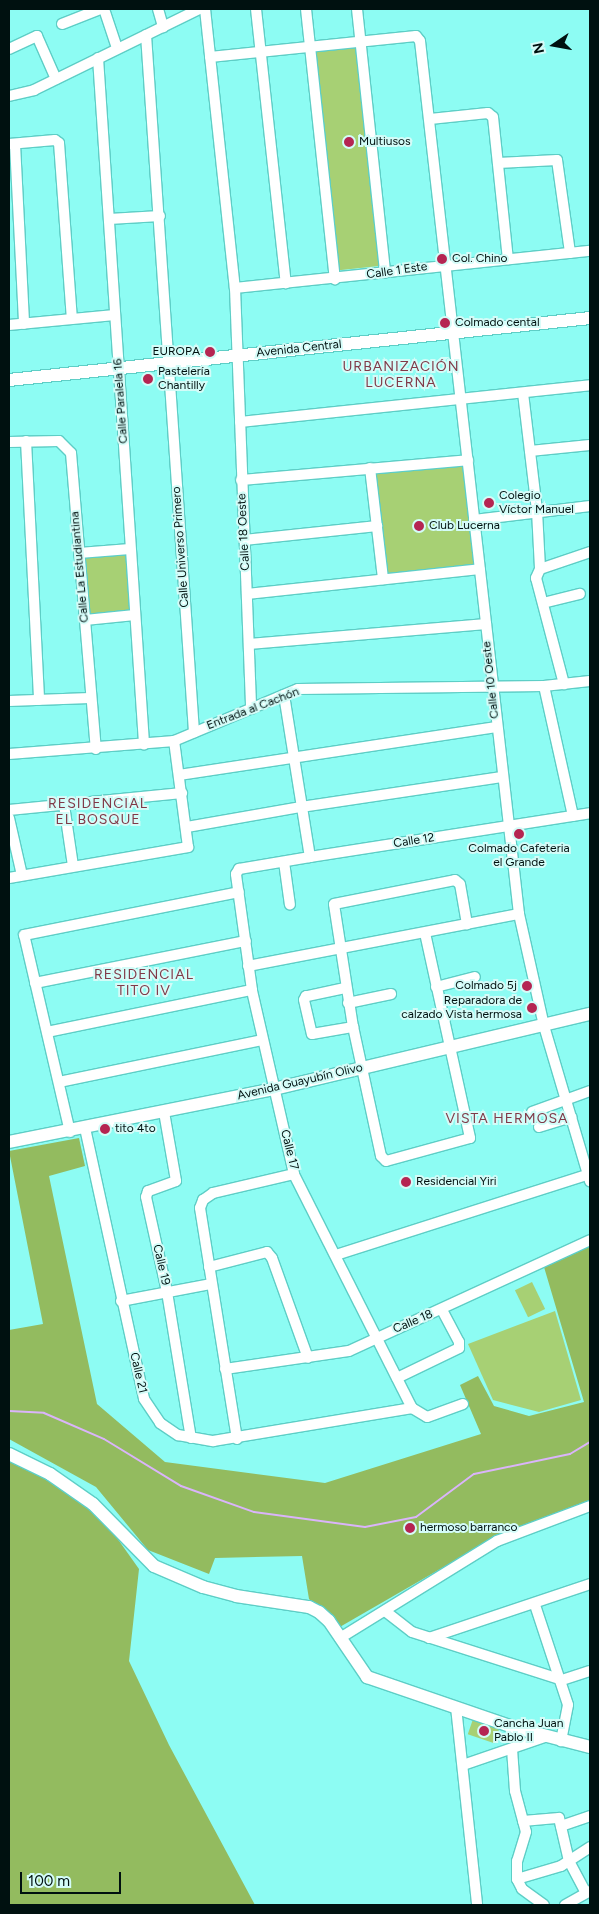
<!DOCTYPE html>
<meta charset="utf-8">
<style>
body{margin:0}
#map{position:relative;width:599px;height:1914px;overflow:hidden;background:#8dfcf3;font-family:Figtree,sans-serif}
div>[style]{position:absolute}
.green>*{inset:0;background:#a7d074;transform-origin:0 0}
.forest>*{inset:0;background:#93bb5f}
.stream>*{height:2px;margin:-1px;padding:0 1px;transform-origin:1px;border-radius:1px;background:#dab4fa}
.roads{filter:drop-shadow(1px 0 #5ecec6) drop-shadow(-1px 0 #5ecec6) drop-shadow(0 1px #5ecec6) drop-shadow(0 -1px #5ecec6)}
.minor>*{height:10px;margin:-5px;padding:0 5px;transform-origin:5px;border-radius:5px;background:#fff}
.major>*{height:12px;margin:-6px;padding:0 6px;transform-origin:6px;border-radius:6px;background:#fff}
.dots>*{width:14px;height:14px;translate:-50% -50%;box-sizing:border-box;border:2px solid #d4fcf8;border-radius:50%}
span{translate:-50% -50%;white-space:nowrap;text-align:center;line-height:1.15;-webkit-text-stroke:4px #d4fcf8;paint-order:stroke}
.poi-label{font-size:12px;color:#001110}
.left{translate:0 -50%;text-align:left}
.right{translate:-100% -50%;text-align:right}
.street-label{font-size:12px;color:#001110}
.neighbourhood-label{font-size:14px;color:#803948;letter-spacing:1px}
.frame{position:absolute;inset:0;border:10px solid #001110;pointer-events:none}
.north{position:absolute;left:529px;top:20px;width:50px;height:50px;-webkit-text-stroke:4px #d4fcf8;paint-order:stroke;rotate:258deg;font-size:14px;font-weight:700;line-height:20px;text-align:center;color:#001110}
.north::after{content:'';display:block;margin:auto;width:18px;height:22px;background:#001110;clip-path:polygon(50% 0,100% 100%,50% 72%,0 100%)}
.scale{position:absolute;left:20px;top:1872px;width:101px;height:22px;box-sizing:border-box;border:2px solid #001110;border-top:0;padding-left:6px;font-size:15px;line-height:18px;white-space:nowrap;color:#001110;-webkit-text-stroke:4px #d4fcf8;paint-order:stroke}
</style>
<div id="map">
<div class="green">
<div style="left:358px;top:45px;width:222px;height:45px;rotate:84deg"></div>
<div style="left:465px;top:462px;width:105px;height:92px;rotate:83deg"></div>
<div style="left:128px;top:551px;width:63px;height:46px;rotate:86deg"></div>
<div style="left:532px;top:1282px;width:30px;height:19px;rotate:64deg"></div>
<div style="clip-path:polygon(555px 1311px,581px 1400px,539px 1412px,493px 1400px,468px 1344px)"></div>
<div style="left:473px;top:1719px;width:28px;height:16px;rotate:19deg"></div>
</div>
<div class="forest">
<div style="clip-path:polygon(79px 1138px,85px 1166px,49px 1176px,97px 1404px,165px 1462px,325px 1483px,481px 1434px,460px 1385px,478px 1376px,494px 1406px,529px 1416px,584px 1402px,544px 1267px,590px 1245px,590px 1501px,494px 1538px,338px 1628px,309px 1599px,302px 1556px,215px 1558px,209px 1574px,148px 1550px,96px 1487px,9px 1439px,9px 1330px,43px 1324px,9px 1151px)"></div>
<div style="clip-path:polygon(9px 1456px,95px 1507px,139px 1569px,129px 1661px,169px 1745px,255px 1905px,9px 1905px)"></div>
</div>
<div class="stream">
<div style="left:9px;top:1411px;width:35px;rotate:3deg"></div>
<div style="left:44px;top:1413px;width:65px;rotate:23.4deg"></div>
<div style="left:104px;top:1439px;width:90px;rotate:31.4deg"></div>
<div style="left:181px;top:1486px;width:77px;rotate:19.6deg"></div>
<div style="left:254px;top:1512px;width:112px;rotate:7.7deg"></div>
<div style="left:365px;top:1527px;width:52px;rotate:-11.1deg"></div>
<div style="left:416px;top:1517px;width:72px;rotate:-36.6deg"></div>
<div style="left:474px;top:1474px;width:98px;rotate:-11.8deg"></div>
<div style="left:570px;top:1454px;width:23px;rotate:-31deg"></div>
</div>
<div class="roads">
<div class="minor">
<div style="left:104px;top:9px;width:41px;rotate:71.6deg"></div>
<div style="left:158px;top:9px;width:19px;rotate:74deg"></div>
<div style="left:205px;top:9px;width:281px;rotate:83.9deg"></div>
<div style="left:235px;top:288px;width:421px;rotate:87.8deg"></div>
<div style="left:256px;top:9px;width:276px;rotate:83.8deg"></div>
<div style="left:306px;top:9px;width:272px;rotate:83.9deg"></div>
<div style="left:357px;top:9px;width:265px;rotate:83.9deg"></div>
<div style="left:62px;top:24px;width:41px;rotate:-21.5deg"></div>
<div style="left:146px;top:35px;width:699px;rotate:86.06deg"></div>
<div style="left:9px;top:49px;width:31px;rotate:-25deg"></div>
<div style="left:37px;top:36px;width:47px;rotate:66.2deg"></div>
<div style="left:210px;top:57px;width:207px;rotate:-5.8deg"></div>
<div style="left:416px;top:36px;width:6px;rotate:51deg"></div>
<div style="left:420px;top:41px;width:879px;rotate:83.53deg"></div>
<div style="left:519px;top:914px;width:115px;rotate:77.4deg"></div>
<div style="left:544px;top:1026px;width:162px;rotate:73.5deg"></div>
<div style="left:98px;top:58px;width:688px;rotate:86.16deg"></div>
<div style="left:9px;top:96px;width:26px;rotate:-13deg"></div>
<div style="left:34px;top:90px;width:184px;rotate:-26.1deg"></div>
<div style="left:430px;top:119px;width:58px;rotate:-5.9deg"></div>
<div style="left:488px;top:113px;width:6px;rotate:39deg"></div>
<div style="left:493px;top:117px;width:143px;rotate:84deg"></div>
<div style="left:9px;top:144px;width:46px;rotate:-5deg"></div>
<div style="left:55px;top:140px;width:5px;rotate:37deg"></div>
<div style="left:59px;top:143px;width:176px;rotate:85.8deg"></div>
<div style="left:15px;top:144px;width:180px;rotate:87.1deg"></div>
<div style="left:498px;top:163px;width:59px;rotate:-2.9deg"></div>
<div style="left:557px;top:160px;width:94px;rotate:82deg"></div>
<div style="left:109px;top:219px;width:51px;rotate:-3.4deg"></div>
<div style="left:235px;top:288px;width:357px;rotate:-6deg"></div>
<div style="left:9px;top:325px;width:106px;rotate:-5.4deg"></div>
<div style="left:523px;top:393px;width:119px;rotate:83.2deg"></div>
<div style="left:537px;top:511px;width:58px;rotate:87deg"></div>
<div style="left:540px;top:569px;width:10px;rotate:114deg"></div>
<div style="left:536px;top:578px;width:110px;rotate:75.2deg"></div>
<div style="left:240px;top:422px;width:352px;rotate:-6deg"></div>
<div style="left:26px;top:441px;width:259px;rotate:87.1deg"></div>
<div style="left:9px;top:442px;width:50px;rotate:-1.1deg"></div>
<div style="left:59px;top:441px;width:17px;rotate:45deg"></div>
<div style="left:71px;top:453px;width:297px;rotate:85.2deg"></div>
<div style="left:530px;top:451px;width:60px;rotate:-5.7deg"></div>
<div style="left:370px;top:468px;width:112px;rotate:83.3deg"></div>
<div style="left:241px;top:480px;width:228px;rotate:-5deg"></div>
<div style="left:474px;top:520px;width:117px;rotate:-6.9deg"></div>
<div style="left:244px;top:540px;width:134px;rotate:-6deg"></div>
<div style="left:79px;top:553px;width:51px;rotate:-4.5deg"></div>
<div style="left:540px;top:569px;width:53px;rotate:-18.8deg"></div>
<div style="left:247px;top:594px;width:234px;rotate:-6.1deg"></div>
<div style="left:543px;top:603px;width:38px;rotate:-14deg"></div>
<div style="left:85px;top:620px;width:50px;rotate:-5.7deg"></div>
<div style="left:249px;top:644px;width:238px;rotate:-4.8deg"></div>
<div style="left:544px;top:686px;width:133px;rotate:77.4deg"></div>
<div style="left:284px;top:695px;width:164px;rotate:80.9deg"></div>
<div style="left:9px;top:701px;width:81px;rotate:-2.1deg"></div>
<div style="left:9px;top:754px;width:166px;rotate:-4.5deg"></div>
<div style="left:174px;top:741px;width:134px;rotate:-22.8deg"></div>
<div style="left:298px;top:689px;width:246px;rotate:-0.7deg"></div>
<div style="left:544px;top:686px;width:46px;rotate:-6.2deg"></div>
<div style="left:179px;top:775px;width:321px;rotate:-8.6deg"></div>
<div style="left:64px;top:805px;width:62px;rotate:81.6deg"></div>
<div style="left:9px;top:810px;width:174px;rotate:-5.6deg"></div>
<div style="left:9px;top:818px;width:58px;rotate:77.2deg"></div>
<div style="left:187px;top:827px;width:116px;rotate:-10deg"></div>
<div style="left:301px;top:807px;width:203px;rotate:-8.5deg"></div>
<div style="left:284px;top:862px;width:43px;rotate:82.1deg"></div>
<div style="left:9px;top:878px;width:182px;rotate:-9.8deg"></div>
<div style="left:188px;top:847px;width:107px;rotate:-97.5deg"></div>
<div style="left:425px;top:933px;width:210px;rotate:77.6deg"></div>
<div style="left:470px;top:1138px;width:87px;rotate:164.7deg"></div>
<div style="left:386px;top:1161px;width:7px;rotate:-135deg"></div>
<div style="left:381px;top:1156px;width:132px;rotate:-102.2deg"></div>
<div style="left:353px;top:1027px;width:124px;rotate:-98.8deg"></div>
<div style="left:334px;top:904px;width:123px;rotate:-11.2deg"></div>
<div style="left:455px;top:880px;width:6px;rotate:39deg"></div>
<div style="left:460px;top:884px;width:41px;rotate:80.1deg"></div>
<div style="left:248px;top:966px;width:276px;rotate:-10.9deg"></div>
<div style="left:35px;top:983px;width:215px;rotate:-11.3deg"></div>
<div style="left:436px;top:987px;width:40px;rotate:-14.4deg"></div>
<div style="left:345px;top:988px;width:40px;rotate:168deg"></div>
<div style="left:306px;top:996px;width:4px;rotate:117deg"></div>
<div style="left:304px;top:1000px;width:35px;rotate:77deg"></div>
<div style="left:312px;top:1034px;width:42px;rotate:-9.7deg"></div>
<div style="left:348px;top:1003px;width:44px;rotate:-11.8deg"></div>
<div style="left:47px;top:1032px;width:209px;rotate:-11.6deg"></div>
<div style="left:59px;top:1082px;width:207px;rotate:-11.7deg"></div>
<div style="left:164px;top:1112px;width:70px;rotate:80.1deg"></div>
<div style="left:176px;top:1181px;width:30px;rotate:160deg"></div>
<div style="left:148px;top:1191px;width:6px;rotate:108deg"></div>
<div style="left:146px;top:1197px;width:97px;rotate:77.5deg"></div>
<div style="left:167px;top:1292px;width:148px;rotate:80.7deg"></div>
<div style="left:532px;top:1112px;width:62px;rotate:-19.9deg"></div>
<div style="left:539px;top:1127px;width:34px;rotate:-17deg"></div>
<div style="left:85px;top:1128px;width:277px;rotate:77.7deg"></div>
<div style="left:144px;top:1399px;width:29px;rotate:56deg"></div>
<div style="left:160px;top:1423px;width:22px;rotate:34deg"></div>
<div style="left:178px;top:1435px;width:36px;rotate:10deg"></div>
<div style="left:213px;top:1441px;width:202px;rotate:-9.4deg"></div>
<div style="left:70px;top:1132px;width:202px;rotate:-103.1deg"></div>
<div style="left:24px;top:935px;width:219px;rotate:-11.3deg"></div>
<div style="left:336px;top:1255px;width:267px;rotate:-17.7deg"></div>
<div style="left:209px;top:1267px;width:60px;rotate:-14.5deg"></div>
<div style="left:267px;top:1252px;width:8px;rotate:50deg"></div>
<div style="left:272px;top:1258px;width:106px;rotate:70.2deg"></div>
<div style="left:121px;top:1301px;width:92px;rotate:-10.7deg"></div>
<div style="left:225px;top:1369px;width:125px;rotate:-8.3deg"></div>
<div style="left:349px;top:1351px;width:265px;rotate:-24.7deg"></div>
<div style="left:397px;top:1378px;width:69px;rotate:-25.8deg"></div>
<div style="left:459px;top:1348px;width:6px;rotate:-90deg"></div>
<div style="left:459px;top:1342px;width:36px;rotate:-118deg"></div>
<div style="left:463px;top:1404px;width:38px;rotate:160deg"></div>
<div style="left:427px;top:1417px;width:17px;rotate:-149deg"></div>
<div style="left:412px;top:1408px;width:262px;rotate:-116.8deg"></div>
<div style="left:294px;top:1174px;width:189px;rotate:-102.9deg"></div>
<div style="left:252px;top:990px;width:117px;rotate:-97.9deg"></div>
<div style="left:236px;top:874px;width:6px;rotate:-59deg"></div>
<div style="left:239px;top:869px;width:72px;rotate:-9.6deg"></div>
<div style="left:310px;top:857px;width:283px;rotate:-8.9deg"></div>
<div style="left:237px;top:1439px;width:234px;rotate:-99.1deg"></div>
<div style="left:200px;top:1208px;width:9px;rotate:-69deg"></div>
<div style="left:203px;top:1200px;width:12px;rotate:-35deg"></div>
<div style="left:213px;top:1193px;width:83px;rotate:-13.2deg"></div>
<div style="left:535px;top:1605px;width:105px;rotate:71.7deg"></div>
<div style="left:568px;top:1705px;width:37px;rotate:101deg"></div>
<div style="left:385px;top:1611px;width:34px;rotate:38deg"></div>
<div style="left:412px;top:1632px;width:157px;rotate:17.7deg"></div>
<div style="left:562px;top:1680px;width:29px;rotate:-18deg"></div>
<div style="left:340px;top:1638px;width:185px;rotate:-31.7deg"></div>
<div style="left:497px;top:1541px;width:99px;rotate:-20.6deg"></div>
<div style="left:429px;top:1638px;width:170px;rotate:-18.5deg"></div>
<div style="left:456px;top:1707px;width:199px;rotate:83.9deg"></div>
<div style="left:512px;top:1749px;width:42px;rotate:85.9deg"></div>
<div style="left:515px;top:1791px;width:42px;rotate:75deg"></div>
<div style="left:526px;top:1832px;width:30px;rotate:107deg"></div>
<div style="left:517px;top:1861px;width:18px;rotate:90deg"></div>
<div style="left:517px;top:1879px;width:11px;rotate:63deg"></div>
<div style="left:522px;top:1889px;width:27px;rotate:36deg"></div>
<div style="left:463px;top:1765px;width:87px;rotate:-18.9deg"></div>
<div style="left:523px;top:1821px;width:36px;rotate:-5deg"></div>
<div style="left:559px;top:1818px;width:44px;rotate:76.9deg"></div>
<div style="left:569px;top:1861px;width:36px;rotate:62deg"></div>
<div style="left:561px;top:1826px;width:31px;rotate:-19deg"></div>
<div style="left:517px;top:1879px;width:46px;rotate:-16.5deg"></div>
<div style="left:561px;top:1866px;width:35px;rotate:-33deg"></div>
<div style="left:565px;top:1905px;width:29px;rotate:-29deg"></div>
</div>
<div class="major">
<div style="left:9px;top:380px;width:584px;rotate:-6.09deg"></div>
<div style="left:9px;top:1142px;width:270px;rotate:-11.3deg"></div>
<div style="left:274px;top:1089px;width:325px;rotate:-13.4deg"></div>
<div style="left:9px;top:1454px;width:46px;rotate:26deg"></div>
<div style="left:50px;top:1474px;width:52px;rotate:34.9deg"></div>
<div style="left:93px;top:1504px;width:87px;rotate:45.5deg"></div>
<div style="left:154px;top:1566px;width:53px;rotate:23.2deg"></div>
<div style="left:203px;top:1587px;width:34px;rotate:15deg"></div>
<div style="left:236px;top:1596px;width:74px;rotate:8.6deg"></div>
<div style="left:309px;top:1607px;width:11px;rotate:27deg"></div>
<div style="left:319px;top:1612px;width:13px;rotate:42deg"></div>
<div style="left:329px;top:1621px;width:68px;rotate:55.8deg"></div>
<div style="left:367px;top:1677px;width:157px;rotate:18.9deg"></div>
<div style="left:516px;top:1728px;width:76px;rotate:14.4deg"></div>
</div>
</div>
<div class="dots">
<div style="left:349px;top:142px;background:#b52552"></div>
<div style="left:442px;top:259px;background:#b52552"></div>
<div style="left:445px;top:323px;background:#b52552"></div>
<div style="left:210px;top:352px;background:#b52552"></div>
<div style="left:148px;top:379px;background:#b52552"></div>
<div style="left:489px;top:503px;background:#b52552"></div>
<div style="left:419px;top:526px;background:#b52552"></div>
<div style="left:519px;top:834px;background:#b52552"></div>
<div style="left:527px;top:986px;background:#b52552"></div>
<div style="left:532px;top:1008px;background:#b52552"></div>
<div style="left:105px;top:1129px;background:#b52552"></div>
<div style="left:406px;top:1182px;background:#b52552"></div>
<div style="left:410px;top:1528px;background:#b52552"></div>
<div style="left:484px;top:1731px;background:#b52552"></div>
</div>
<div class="poi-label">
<span class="left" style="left:359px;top:142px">Multiusos</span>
<span class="left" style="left:452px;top:259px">Col. Chino</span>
<span class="left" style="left:455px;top:323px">Colmado cental</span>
<span class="right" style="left:200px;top:352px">EUROPA</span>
<span class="left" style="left:158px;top:379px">Pastelería<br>Chantilly</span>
<span class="left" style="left:499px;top:503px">Colegio<br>Víctor Manuel</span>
<span class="left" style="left:429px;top:526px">Club Lucerna</span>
<span style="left:519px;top:856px">Colmado Cafeteria<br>el Grande</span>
<span class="right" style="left:517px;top:986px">Colmado 5j</span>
<span class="right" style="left:522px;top:1008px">Reparadora de<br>calzado Vista hermosa</span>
<span class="left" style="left:115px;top:1129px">tito 4to</span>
<span class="left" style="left:416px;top:1182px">Residencial Yiri</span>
<span class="left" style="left:420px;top:1528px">hermoso barranco</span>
<span class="left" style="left:494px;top:1731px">Cancha Juan<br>Pablo II</span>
</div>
<div class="street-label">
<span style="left:397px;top:271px;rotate:-8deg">Calle 1 Este</span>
<span style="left:299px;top:349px;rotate:-6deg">Avenida Central</span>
<span style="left:121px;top:401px;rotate:-94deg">Calle Paralela 16</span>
<span style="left:244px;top:532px;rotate:-93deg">Calle 18 Oeste</span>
<span style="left:181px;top:547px;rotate:-94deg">Calle Universo Primero</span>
<span style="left:80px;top:567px;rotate:-95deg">Calle La Estudiantina</span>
<span style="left:491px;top:680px;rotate:-96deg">Calle 10 Oeste</span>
<span style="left:253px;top:709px;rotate:-21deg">Entrada al Cachón</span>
<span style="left:414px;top:841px;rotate:-9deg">Calle 12</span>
<span style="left:300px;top:1082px;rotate:-13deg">Avenida Guayubín Olivo</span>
<span style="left:289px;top:1150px;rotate:76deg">Calle 17</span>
<span style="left:161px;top:1265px;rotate:77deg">Calle 19</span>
<span style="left:413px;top:1322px;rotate:-23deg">Calle 18</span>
<span style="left:138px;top:1373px;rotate:77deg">Calle 21</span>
</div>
<div class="neighbourhood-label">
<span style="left:401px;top:375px">URBANIZACIÓN<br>LUCERNA</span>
<span style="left:98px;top:812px">RESIDENCIAL<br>EL BOSQUE</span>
<span style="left:144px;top:983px">RESIDENCIAL<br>TITO IV</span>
<span style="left:507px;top:1119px">VISTA HERMOSA</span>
</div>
<div class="frame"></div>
<div class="north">N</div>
<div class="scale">100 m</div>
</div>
